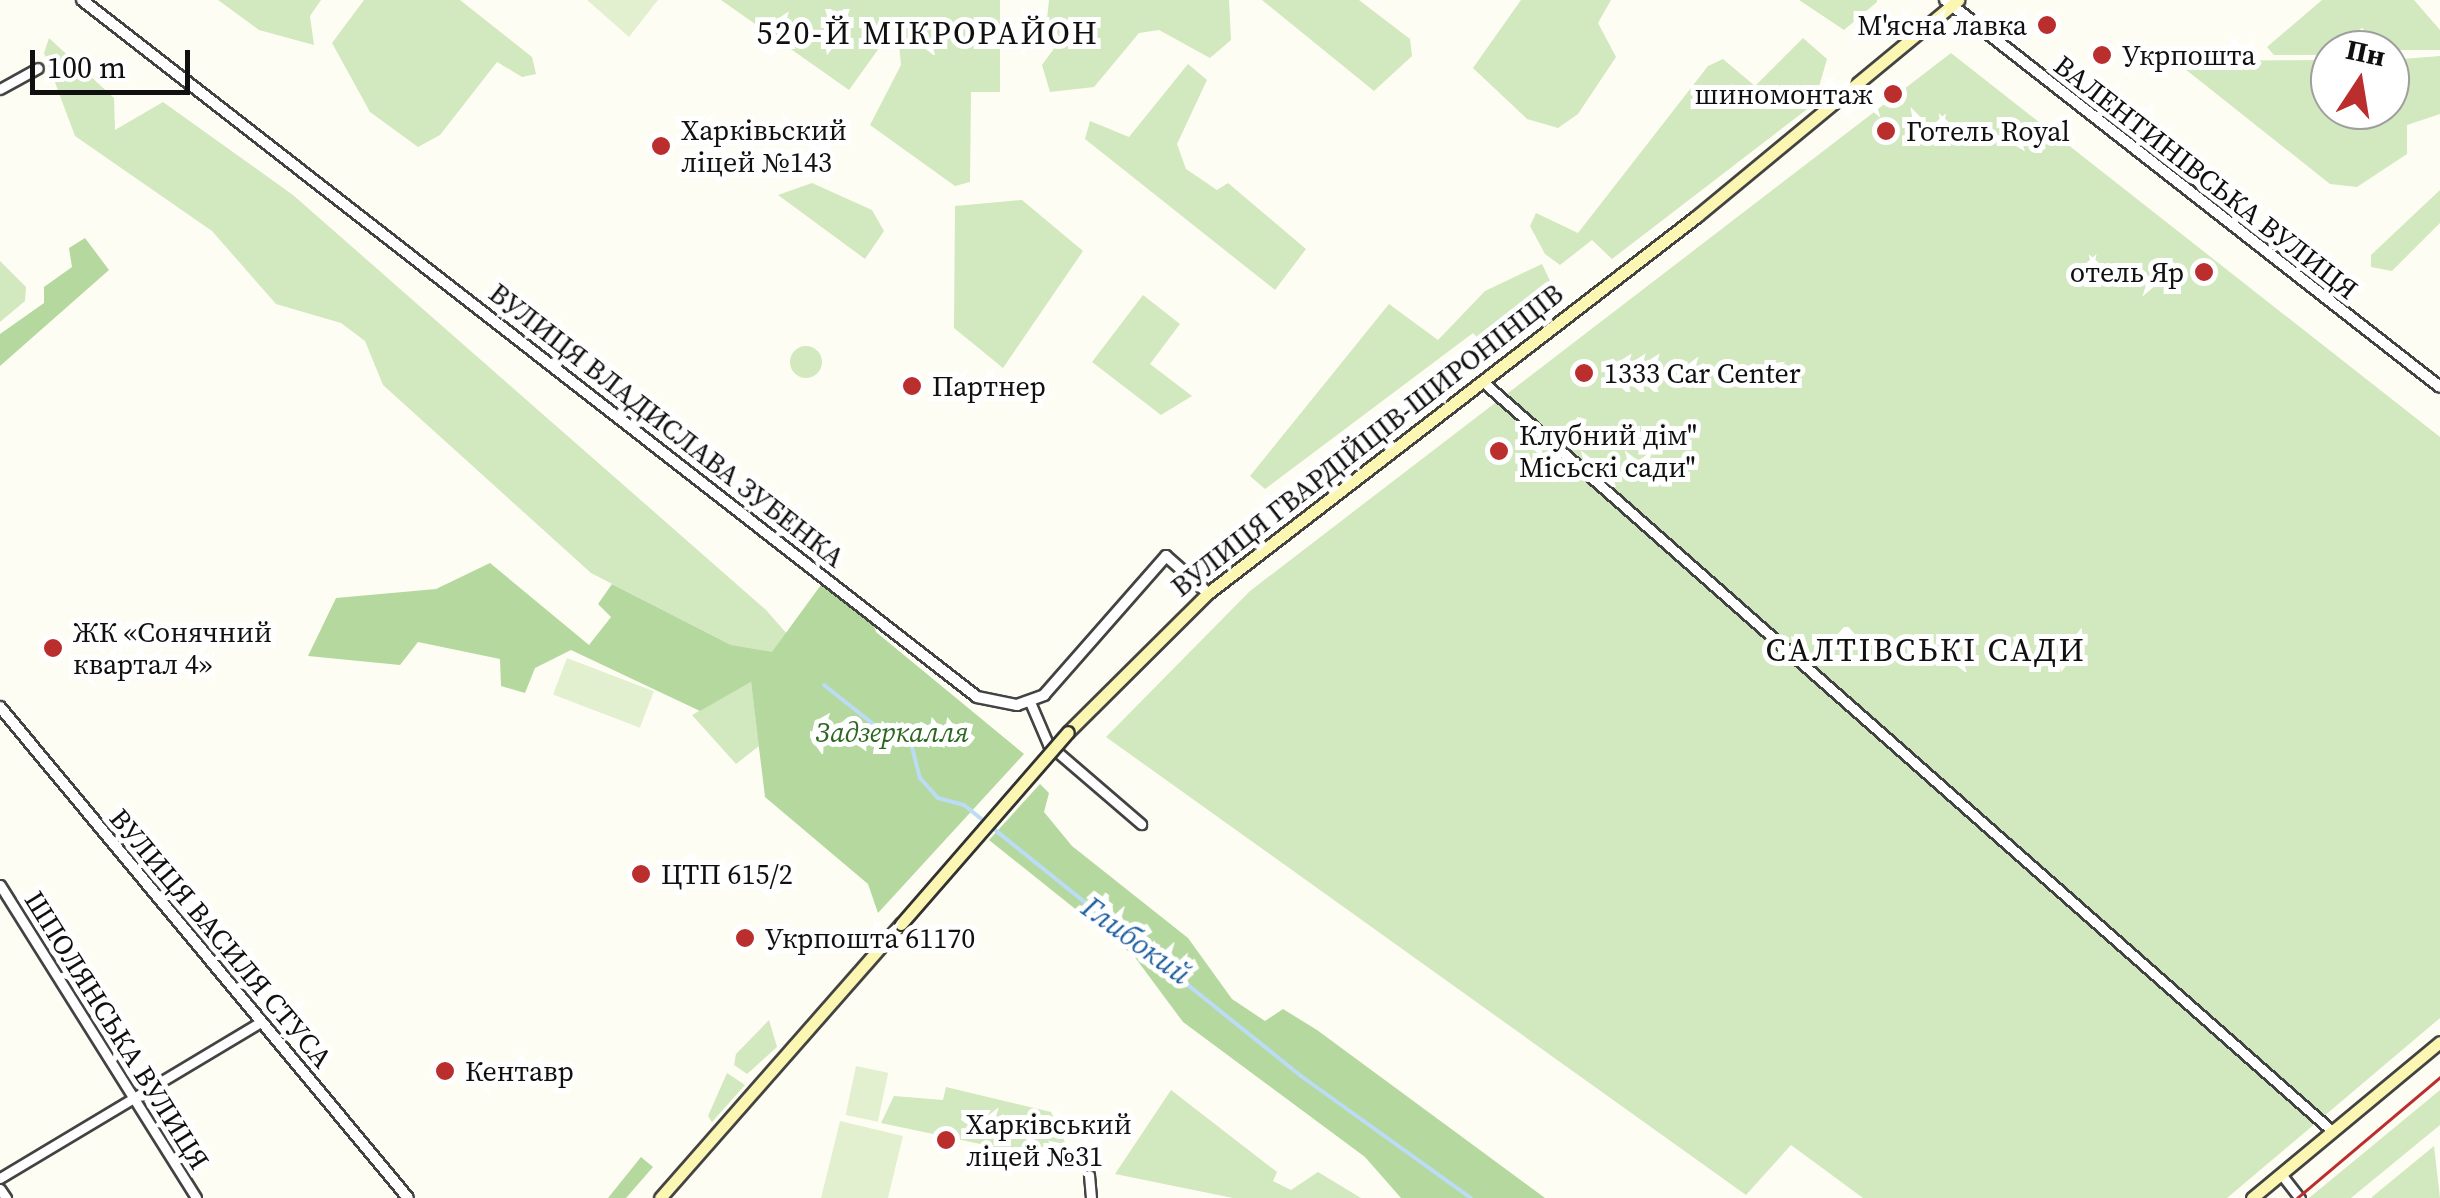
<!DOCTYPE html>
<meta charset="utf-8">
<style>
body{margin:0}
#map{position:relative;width:2440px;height:1198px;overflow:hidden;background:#fefdf4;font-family:"Source Serif 4",serif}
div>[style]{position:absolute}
.green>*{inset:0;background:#d2e8be}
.round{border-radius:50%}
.forest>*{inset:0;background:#b5d89e}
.pitch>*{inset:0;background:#e3f0d0;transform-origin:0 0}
.stream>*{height:4px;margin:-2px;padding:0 2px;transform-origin:2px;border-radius:2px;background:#bbdcf4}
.roads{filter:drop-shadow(2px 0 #434343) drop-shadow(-2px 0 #434343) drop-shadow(0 2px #434343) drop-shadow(0 -2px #434343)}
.minor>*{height:9px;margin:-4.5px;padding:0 4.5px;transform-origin:4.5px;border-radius:4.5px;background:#fff}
.tertiary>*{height:10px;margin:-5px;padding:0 5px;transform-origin:5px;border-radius:5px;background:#fff}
.secondary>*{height:11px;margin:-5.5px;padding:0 5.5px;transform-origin:5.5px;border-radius:5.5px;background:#fbf7b2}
.tram>*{height:2.5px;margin:-1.25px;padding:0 1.25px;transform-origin:1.25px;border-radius:1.25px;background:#bb2e2e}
.bridges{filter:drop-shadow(2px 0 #323232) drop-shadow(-2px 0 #323232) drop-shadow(0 2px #323232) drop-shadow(0 -2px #323232)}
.secondary-bridge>*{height:11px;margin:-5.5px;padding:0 5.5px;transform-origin:5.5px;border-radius:5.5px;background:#fbf7b2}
.dots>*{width:28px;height:28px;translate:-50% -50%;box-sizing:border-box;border:5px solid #fff;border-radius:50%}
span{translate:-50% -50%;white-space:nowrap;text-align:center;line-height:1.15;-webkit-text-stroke:10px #fff;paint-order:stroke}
.poi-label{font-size:28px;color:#101010}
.right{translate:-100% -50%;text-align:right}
.left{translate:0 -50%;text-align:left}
.street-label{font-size:28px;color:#101010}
.park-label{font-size:28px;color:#2d6622;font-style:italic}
.water-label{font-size:30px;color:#1e5f9e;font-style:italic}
.quarter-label{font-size:32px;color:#101010;letter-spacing:2.5px}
.north{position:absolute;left:2310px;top:30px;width:100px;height:100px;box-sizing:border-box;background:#fff;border:2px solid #9f9f9f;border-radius:50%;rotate:12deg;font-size:28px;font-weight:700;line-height:40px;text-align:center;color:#101010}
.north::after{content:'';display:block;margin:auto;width:35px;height:45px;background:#bb2e2e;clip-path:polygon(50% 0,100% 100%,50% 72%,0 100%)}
.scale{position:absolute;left:30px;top:50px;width:160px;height:45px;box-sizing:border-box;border:5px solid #101010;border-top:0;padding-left:12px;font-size:30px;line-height:35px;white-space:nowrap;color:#101010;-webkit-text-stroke:8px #fff;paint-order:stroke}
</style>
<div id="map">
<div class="green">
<div style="clip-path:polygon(218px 0,321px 0,310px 16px,314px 45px,259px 30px)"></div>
<div style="clip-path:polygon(364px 0,460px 0,532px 57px,536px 74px,522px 77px,497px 62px,440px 135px,418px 147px,370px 112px,332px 43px)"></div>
<div style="clip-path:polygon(721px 0,1000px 0,1000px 92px,971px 92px,970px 182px,955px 186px,870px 125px,901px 65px,897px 23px,849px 90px)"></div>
<div style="clip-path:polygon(1049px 0,1229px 0,1231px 40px,1210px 58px,1159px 30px,1139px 33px,1094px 87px,1050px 92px,1042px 65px,1061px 39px,1047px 19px)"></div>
<div style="clip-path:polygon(1262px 0,1359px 0,1410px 39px,1412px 56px,1374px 91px)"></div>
<div style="clip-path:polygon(1521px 0,1611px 0,1598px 23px,1616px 57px,1578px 114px,1558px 128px,1527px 119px,1473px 68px)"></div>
<div style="clip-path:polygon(1799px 0,1877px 0,1877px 2px,1844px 30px)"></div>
<div style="clip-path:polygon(2322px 0,2414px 0,2440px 30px,2440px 50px,2386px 50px,2362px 28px,2320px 55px,2274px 55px,2267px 47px)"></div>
<div style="clip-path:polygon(49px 38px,114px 98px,115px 130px,163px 102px,293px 195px,766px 610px,817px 668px,731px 645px,591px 573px,383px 385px,365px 341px,341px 323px,276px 304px,212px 231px,75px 136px,44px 53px)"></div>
<div style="clip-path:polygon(1803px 38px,1827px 59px,1814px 104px,1612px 259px,1592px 240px,1560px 265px,1545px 254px,1530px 226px,1536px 213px,1578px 233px,1708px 66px,1723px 59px,1755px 86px)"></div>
<div style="clip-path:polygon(1951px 53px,2440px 437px,2440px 1018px,2227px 1198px,1863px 1198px,1791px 1145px,1746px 1195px,1106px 737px,1250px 591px)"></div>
<div style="clip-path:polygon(2440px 56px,2440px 114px,2407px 125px,2407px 154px,2357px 187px,2330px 184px,2175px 61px,2330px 60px,2330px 110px,2390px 110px,2390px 60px)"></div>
<div style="clip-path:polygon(1188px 64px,1207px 80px,1177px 144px,1186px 169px,1217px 190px,1228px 183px,1306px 249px,1275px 290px,1085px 139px,1090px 121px,1129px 137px)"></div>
<div style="clip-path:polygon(812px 183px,872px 210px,884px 231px,865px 259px,778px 195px)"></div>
<div style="clip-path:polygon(2440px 190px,2440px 223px,2392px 271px,2371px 267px,2371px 255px)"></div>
<div style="clip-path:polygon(1022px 200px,1083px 251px,1003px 368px,954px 328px,955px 206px)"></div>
<div style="clip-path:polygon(0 261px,26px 287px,25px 301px,0 322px)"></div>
<div style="clip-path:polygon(1542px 264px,1552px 285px,1539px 318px,1487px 348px,1473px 333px,1265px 489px,1250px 476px,1389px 304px,1438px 340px,1485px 291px)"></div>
<div style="clip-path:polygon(1143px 295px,1180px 324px,1150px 364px,1192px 396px,1161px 415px,1092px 362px)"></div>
<div class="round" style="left:790px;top:346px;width:32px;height:32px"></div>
<div style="clip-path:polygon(751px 682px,759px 746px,736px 764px,692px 715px)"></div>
<div style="clip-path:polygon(769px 1020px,777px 1047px,747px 1074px,734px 1065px,736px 1054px)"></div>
<div style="clip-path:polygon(727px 1073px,745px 1085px,712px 1122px,708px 1116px)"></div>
<div style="clip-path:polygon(946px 1087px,1051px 1112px,1075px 1164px,881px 1123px,894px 1096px,943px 1100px)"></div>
<div style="clip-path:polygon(1171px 1090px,1277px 1172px,1273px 1181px,1291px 1190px,1318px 1172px,1361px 1198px,1233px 1198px,1115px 1174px)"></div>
<div style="clip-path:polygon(2440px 1090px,2440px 1125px,2351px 1198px,2309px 1198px)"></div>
<div style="clip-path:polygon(2434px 1146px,2440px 1198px,2372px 1198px,2372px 1197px)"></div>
</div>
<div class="forest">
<div style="clip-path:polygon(85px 238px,109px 270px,0 366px,0 334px,44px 303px,44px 287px,72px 267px,69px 248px)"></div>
<div style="clip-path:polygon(490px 563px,589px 645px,611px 617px,598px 604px,612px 584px,731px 645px,772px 652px,826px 578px,869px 612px,876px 632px,1024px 754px,878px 913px,868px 884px,765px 797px,751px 682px,700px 711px,571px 650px,535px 668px,525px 693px,501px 686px,500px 659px,418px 642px,400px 665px,308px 656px,336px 598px,436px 589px)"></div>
<div style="clip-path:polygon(1040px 784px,1049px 793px,1044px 812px,1072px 846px,1188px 938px,1232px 999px,1265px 1021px,1283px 1009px,1317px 1030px,1545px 1198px,1401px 1198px,1365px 1157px,1183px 1022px,1134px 956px,989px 840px)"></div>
<div style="clip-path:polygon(641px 1157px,653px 1167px,626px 1198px,608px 1198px)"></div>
</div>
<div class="pitch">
<div style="clip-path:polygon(587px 0,658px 0,629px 37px)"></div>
<div style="left:567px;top:658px;width:93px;height:39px;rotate:21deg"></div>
<div style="left:856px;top:1066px;width:33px;height:50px;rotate:12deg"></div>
<div style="clip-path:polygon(840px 1121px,903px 1136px,888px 1198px,821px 1198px)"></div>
</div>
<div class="stream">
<div style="left:824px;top:685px;width:68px;rotate:38.4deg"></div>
<div style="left:877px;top:727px;width:31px;rotate:9deg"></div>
<div style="left:908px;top:732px;width:48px;rotate:75.4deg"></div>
<div style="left:920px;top:778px;width:27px;rotate:48deg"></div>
<div style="left:938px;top:798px;width:27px;rotate:15deg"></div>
<div style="left:964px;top:805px;width:432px;rotate:38.8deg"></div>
<div style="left:1301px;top:1076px;width:209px;rotate:35.7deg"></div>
</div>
<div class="roads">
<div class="minor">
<div style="left:0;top:89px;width:43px;rotate:-28.9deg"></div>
<div style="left:1482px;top:381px;width:1134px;rotate:41.42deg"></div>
<div style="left:1030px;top:702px;width:46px;rotate:66.8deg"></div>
<div style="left:1048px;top:744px;width:123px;rotate:40.7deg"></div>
<div style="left:0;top:885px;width:369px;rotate:57.9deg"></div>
<div style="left:2281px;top:1174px;width:31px;rotate:52deg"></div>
<div style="left:1089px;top:1175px;width:23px;rotate:85deg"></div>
<div style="left:0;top:1178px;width:304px;rotate:-30.9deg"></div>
<div style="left:0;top:1189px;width:11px;rotate:56deg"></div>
</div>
<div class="tertiary">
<div style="left:82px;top:0;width:1134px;rotate:37.91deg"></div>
<div style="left:977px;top:697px;width:41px;rotate:11.3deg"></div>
<div style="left:1017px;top:705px;width:29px;rotate:-20deg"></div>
<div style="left:1044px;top:695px;width:185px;rotate:-48.7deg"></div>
<div style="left:1166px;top:556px;width:56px;rotate:41.4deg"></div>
<div style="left:1945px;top:0;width:628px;rotate:38.02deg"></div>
<div style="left:0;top:707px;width:638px;rotate:50.27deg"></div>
</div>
<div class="secondary">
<div style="left:1068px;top:732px;width:197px;rotate:-44.8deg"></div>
<div style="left:1208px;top:593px;width:617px;rotate:-37.63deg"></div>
<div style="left:1697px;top:216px;width:339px;rotate:-39.6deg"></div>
<div style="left:660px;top:1198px;width:365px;rotate:-48.7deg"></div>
<div style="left:2252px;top:1198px;width:244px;rotate:-39.7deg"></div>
</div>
</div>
<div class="tram">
<div style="left:2297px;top:1198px;width:187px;rotate:-40.2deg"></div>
</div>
<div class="bridges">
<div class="secondary-bridge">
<div style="left:901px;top:924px;width:254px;rotate:-49deg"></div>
</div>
</div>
<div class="dots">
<div style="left:2047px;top:25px;background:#bb2e2e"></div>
<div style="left:2102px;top:55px;background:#bb2e2e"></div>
<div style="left:1893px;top:94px;background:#bb2e2e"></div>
<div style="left:1886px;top:131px;background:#bb2e2e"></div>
<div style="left:661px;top:146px;background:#bb2e2e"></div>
<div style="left:2204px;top:272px;background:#bb2e2e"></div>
<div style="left:1584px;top:373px;background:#bb2e2e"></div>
<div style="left:912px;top:386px;background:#bb2e2e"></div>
<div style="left:1499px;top:451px;background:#bb2e2e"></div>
<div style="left:53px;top:648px;background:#bb2e2e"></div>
<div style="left:641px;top:874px;background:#bb2e2e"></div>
<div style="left:745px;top:938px;background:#bb2e2e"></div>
<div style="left:445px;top:1071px;background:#bb2e2e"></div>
<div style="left:946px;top:1140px;background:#bb2e2e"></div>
</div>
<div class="poi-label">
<span class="right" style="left:2027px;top:25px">М'ясна лавка</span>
<span class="left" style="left:2122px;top:55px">Укрпошта</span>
<span class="right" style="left:1873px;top:94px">шиномонтаж</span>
<span class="left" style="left:681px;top:146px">Харківьский<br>ліцей №143</span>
<span class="left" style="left:1906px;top:131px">Готель Royal</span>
<span class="right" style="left:2184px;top:272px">отель Яр</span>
<span class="left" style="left:1604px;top:373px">1333 Car Center</span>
<span class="left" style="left:932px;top:386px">Партнер</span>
<span class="left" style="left:1519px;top:451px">Клубний дім"<br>Місьскі сади"</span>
<span class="left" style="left:73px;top:648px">ЖК «Сонячний<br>квартал 4»</span>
<span class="left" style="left:661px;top:874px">ЦТП 615/2</span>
<span class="left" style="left:765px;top:938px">Укрпошта 61170</span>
<span class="left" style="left:465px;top:1071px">Кентавр</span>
<span class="left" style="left:966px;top:1140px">Харківський<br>ліцей №31</span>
</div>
<div class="street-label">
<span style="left:2206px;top:177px;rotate:38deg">ВАЛЕНТИНІВСЬКА ВУЛИЦЯ</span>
<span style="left:667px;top:425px;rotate:38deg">ВУЛИЦЯ ВЛАДИСЛАВА ЗУБЕНКА</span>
<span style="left:1367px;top:440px;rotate:-38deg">ВУЛИЦЯ ГВАРДІЙЦІВ-ШИРОНІНЦІВ</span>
<span style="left:221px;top:938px;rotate:50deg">ВУЛИЦЯ ВАСИЛЯ СТУСА</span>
<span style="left:117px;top:1030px;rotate:58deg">ШПОЛЯНСЬКА ВУЛИЦЯ</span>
</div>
<div class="park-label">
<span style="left:892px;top:732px">Задзеркалля</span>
</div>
<div class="water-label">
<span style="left:1136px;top:941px;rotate:36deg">Глибокий</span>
</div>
<div class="quarter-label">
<span style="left:928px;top:33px">520-Й МІКРОРАЙОН</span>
<span style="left:1926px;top:650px">САЛТІВСЬКІ САДИ</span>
</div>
<div class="north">Пн</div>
<div class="scale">100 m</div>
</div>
